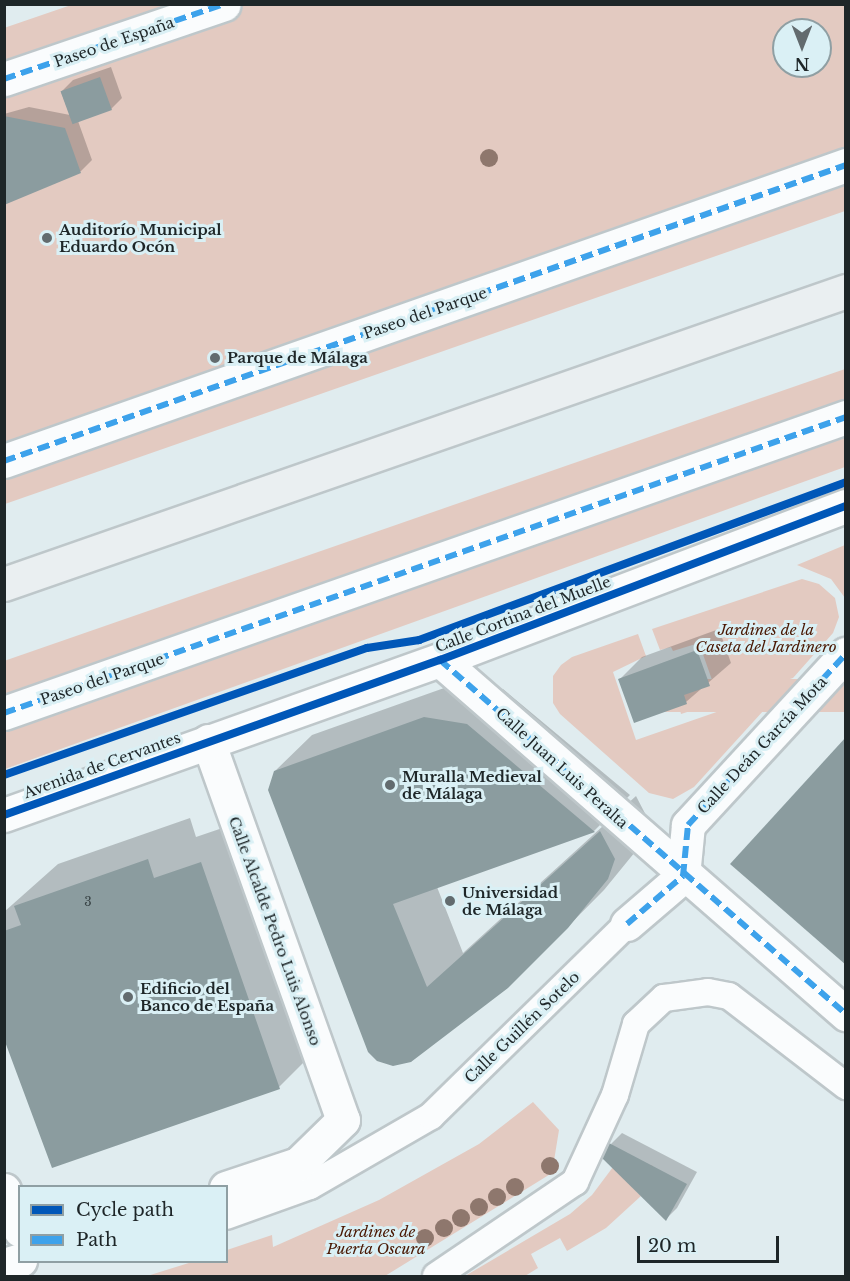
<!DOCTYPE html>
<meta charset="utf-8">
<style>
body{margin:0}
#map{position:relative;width:850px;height:1281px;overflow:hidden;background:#e0ecef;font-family:"Libre Baskerville",serif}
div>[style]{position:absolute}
.green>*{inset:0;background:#e3cac1;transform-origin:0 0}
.shadow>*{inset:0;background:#0003}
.building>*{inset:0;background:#8b9c9f;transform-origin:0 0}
.roads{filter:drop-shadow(2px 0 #bec7ca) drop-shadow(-2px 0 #bec7ca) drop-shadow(0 2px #bec7ca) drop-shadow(0 -2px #bec7ca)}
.lane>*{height:26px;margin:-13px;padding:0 13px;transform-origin:13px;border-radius:13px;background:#fafcfd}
.street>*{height:33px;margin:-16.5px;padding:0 16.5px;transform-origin:16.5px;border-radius:16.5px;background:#fafcfd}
.secondary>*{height:33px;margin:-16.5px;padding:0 16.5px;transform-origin:16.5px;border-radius:16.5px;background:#eaeff1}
.quiet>*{height:6px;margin-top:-3px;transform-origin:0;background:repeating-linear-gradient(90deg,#3da2eb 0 12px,transparent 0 18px)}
.cycleway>*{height:8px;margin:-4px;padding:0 4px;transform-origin:4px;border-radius:4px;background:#0057b8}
.trees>*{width:18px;height:18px;margin:-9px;border-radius:50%;background:#8e776d}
.dots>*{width:16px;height:16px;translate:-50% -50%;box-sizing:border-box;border:3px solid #daf0f5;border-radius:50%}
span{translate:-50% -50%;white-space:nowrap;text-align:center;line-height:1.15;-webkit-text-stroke:6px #daf0f5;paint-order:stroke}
.number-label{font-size:12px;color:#394446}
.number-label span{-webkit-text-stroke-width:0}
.street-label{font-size:15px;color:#1e2628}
.poi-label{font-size:15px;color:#1e2628;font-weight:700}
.left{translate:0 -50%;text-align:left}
.park-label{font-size:15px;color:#4a1803;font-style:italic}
.frame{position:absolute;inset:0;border:6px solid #1e2628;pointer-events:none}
.legend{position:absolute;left:18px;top:1185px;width:210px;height:78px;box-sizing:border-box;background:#daf0f5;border:2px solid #8f9fa3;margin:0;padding:8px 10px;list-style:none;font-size:18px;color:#1e2628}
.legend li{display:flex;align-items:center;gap:12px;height:30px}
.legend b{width:30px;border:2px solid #8f9fa3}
.north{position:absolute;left:772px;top:18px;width:60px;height:60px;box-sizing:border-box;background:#daf0f5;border:2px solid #8f9fa3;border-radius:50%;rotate:180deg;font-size:16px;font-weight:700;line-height:24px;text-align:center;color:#1e2628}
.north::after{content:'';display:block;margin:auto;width:21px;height:27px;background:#626b6e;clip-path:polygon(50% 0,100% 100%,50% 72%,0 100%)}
.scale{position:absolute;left:637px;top:1236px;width:142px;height:27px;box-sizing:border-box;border:3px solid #1e2628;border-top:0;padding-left:8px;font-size:18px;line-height:21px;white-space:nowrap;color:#1e2628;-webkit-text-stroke:4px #daf0f5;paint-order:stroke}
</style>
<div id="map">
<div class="green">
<div style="clip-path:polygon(evenodd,74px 4px,845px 5px,845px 211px,5px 504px,4px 28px,74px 4px,784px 30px,820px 30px,820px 66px,784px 66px,784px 30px)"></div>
<div style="clip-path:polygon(845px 369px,845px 467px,5px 769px,4px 661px)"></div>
<div style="clip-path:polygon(845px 545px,845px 598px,831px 579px,797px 565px)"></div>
<div style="clip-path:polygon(802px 579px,819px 584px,835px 598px,839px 617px,833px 633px,793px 678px,681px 714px,680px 710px,718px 697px,699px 643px,673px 651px,671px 647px,660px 650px,652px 629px)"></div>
<div style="clip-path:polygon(638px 634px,646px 656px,613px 672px,636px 740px,783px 689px,694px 787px,673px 799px,649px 793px,560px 714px,553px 703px,553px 676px,561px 665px,572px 657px)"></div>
<div style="left:845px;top:679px;width:33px;height:215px;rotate:90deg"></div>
<div style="clip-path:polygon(533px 1102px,559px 1130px,552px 1173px,385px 1276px,147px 1276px,192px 1262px,226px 1262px,227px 1250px,272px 1235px,273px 1247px,379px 1200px,479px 1144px)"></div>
<div style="clip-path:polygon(634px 1161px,653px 1166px,635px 1190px,641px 1196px,606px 1228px,567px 1251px,560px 1238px,531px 1254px,538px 1268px,525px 1276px,465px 1276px,570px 1214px,592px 1195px,613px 1167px)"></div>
</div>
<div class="shadow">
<div style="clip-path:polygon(111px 67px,122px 98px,111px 109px,78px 121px,92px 160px,81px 171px,4px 202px,4px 114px,29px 107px,70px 115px,61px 92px,73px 80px)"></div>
<div style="clip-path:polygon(719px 629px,731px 663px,686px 702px,620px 679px,642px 657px)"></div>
<div style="clip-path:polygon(461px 682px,503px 689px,630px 795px,594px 831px,437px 887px,463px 953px,636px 796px,650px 823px,644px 841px,604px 890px,508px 987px,400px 1064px,275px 771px,312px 735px)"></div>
<div style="clip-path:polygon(190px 818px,196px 837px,243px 821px,321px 1045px,279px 1087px,4px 1027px,4px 912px,58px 864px)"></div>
<div style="clip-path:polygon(622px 1133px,697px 1172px,677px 1208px,666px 1219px,611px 1144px)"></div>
</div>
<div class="building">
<div style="left:100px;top:77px;width:35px;height:42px;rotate:70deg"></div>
<div style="clip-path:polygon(4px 116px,65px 128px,81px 173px,4px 205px)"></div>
<div style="clip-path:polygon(697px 650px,710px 686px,684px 695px,687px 704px,634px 723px,618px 679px)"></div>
<div style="clip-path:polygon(424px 717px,467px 724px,595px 832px,393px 904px,427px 987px,600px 831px,615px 859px,608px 879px,568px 928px,508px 988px,411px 1062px,393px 1066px,377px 1061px,368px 1052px,268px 790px,274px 771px)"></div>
<div style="clip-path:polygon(846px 737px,846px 965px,730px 864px)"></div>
<div style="clip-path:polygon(148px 859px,154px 878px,201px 862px,280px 1089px,52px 1168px,4px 1039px,4px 931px,21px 925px,14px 906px)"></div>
<div style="clip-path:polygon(609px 1143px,687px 1184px,666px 1221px,602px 1158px)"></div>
</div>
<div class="roads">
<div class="lane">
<div style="left:226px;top:1216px;width:89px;rotate:-19.7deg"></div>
<div style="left:310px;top:1186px;width:140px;rotate:-30deg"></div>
<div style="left:431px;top:1116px;width:274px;rotate:-44.4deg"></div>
<div style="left:436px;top:1276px;width:168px;rotate:-34.1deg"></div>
<div style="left:575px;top:1182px;width:96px;rotate:-65.3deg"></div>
<div style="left:615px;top:1095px;width:74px;rotate:-73.5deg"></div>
<div style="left:636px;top:1024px;width:38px;rotate:-43deg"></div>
<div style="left:664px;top:998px;width:44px;rotate:-7.8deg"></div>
<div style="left:708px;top:992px;width:21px;rotate:11deg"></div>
<div style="left:729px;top:996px;width:148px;rotate:37.6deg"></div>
</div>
<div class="street">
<div style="left:4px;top:79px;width:232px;rotate:-18.8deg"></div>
<div style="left:4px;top:461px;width:893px;rotate:-19.37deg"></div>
<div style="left:440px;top:660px;width:539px;rotate:41.09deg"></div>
<div style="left:4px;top:713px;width:893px;rotate:-19.37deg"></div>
<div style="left:208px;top:741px;width:402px;rotate:70.4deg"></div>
<div style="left:343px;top:1120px;width:63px;rotate:135.6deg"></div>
<div style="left:298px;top:1164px;width:76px;rotate:161.6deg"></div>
<div style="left:4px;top:815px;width:463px;rotate:-19.6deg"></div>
<div style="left:440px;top:660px;width:434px;rotate:-20.8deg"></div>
<div style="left:683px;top:876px;width:51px;rotate:-84.4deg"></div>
<div style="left:688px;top:825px;width:233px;rotate:-47.3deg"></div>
<div style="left:627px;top:924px;width:74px;rotate:-40.6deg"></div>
<div style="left:4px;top:1190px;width:43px;rotate:68.2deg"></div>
<div style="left:4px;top:1265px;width:17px;rotate:-17deg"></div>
</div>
<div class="secondary">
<div style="left:4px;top:584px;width:892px;rotate:-19.19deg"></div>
</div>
</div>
<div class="quiet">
<div style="left:4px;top:79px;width:232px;rotate:-18.8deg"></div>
<div style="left:4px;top:461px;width:893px;rotate:-19.37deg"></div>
<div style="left:440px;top:660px;width:539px;rotate:41.09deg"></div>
<div style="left:4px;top:713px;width:893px;rotate:-19.37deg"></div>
<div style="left:683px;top:876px;width:51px;rotate:-84.4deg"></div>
<div style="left:688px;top:825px;width:233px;rotate:-47.3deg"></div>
<div style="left:627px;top:924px;width:74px;rotate:-40.6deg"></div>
</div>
<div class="cycleway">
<div style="left:4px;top:775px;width:385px;rotate:-19.3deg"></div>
<div style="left:367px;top:648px;width:53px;rotate:-8.7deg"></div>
<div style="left:419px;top:640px;width:455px;rotate:-20.3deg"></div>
<div style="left:4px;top:815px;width:463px;rotate:-19.6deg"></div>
<div style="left:440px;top:660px;width:434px;rotate:-20.8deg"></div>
</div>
<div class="trees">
<div style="left:489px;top:158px"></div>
<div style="left:550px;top:1166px"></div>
<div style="left:515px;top:1187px"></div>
<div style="left:497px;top:1197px"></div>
<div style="left:479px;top:1207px"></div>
<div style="left:461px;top:1218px"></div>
<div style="left:444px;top:1228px"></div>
<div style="left:425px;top:1238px"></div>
</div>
<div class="dots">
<div style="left:47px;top:238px;background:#626b6e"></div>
<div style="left:215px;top:358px;background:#626b6e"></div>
<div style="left:390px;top:785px;background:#626b6e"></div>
<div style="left:450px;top:901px;background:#626b6e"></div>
<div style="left:128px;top:997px;background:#626b6e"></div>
</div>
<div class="number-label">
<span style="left:88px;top:902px">3</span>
</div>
<div class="street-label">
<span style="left:114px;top:42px;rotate:-19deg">Paseo de España</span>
<span style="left:425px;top:313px;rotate:-19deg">Paseo del Parque</span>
<span style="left:523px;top:614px;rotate:-21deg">Calle Cortina del Muelle</span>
<span style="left:102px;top:679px;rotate:-19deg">Paseo del Parque</span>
<span style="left:762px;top:745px;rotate:-47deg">Calle Deán García Mota</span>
<span style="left:102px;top:765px;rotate:-20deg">Avenida de Cervantes</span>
<span style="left:562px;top:768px;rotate:42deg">Calle Juan Luis Peralta</span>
<span style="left:275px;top:931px;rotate:70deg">Calle Alcalde Pedro Luis Alonso</span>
<span style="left:522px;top:1027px;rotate:-44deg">Calle Guillén Sotelo</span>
</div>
<div class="poi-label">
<span class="left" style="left:59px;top:238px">Auditorío Municipal<br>Eduardo Ocón</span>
<span class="left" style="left:227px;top:358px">Parque de Málaga</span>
<span class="left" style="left:402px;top:785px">Muralla Medieval<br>de Málaga</span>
<span class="left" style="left:462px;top:901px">Universidad<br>de Málaga</span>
<span class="left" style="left:140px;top:997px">Edificio del<br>Banco de España</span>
</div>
<div class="park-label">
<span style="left:766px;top:638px">Jardines de la<br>Caseta del Jardinero</span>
<span style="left:376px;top:1240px">Jardines de<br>Puerta Oscura</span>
</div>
<div class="frame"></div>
<ul class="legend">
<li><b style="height:8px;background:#0057b8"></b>Cycle path</li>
<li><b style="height:8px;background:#3da2eb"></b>Path</li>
</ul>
<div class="north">N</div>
<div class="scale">20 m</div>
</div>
